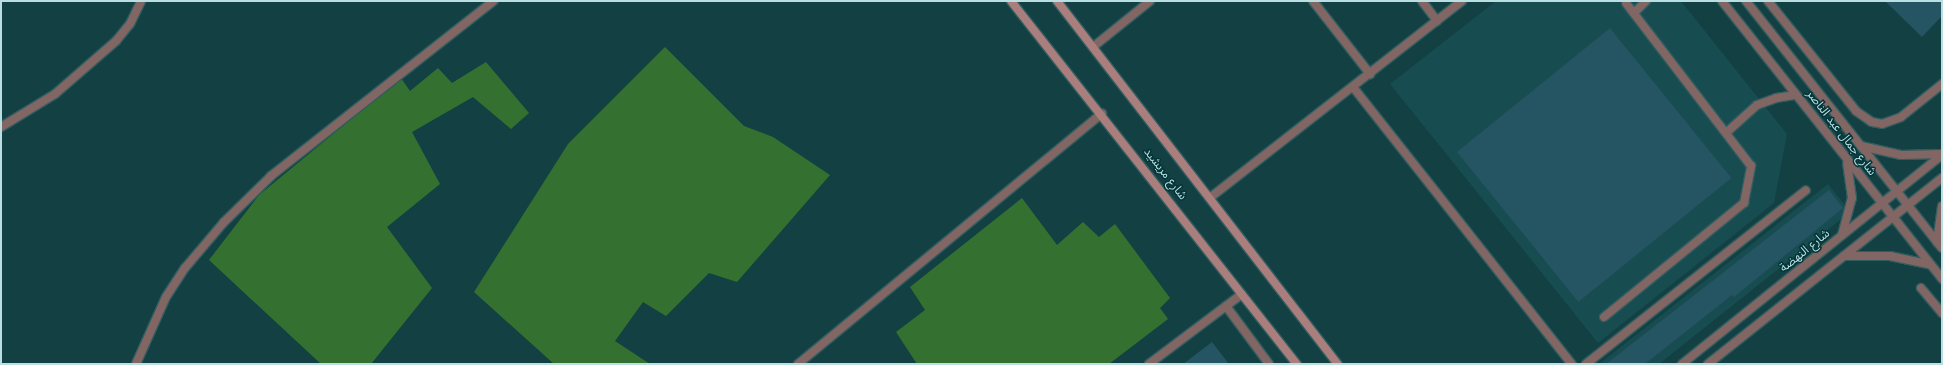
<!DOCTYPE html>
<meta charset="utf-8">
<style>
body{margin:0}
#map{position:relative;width:1943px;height:365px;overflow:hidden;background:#124043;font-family:Arial,"Noto Sans Arabic",sans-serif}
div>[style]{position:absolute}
.built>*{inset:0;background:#174c51}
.green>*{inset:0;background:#347131}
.building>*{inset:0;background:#255463;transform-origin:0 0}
.roads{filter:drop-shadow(1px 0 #305d60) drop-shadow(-1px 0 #305d60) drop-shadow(0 1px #305d60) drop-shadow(0 -1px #305d60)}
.service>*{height:8px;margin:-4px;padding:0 4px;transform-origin:4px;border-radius:4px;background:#826664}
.minor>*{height:8px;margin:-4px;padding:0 4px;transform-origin:4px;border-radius:4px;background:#826664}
.tertiary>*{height:8px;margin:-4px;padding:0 4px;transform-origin:4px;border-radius:4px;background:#826664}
.secondary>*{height:8px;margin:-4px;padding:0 4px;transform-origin:4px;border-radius:4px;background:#aa7e7c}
span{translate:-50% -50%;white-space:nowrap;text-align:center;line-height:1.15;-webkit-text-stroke:3px #043539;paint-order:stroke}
.street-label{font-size:12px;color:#b9dfe2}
.frame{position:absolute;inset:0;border:2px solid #b9dfe2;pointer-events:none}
</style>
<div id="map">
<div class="built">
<div style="clip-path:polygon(1496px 1px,1681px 1px,1787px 134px,1774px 203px,1598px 343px,1390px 84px)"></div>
<div style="clip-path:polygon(1828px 184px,1850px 212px,1659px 364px,1599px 364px)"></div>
</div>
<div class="green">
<div style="clip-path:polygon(665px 47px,744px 126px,773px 137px,830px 175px,737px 282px,709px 273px,666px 316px,643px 302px,615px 341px,650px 364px,554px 364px,474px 292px,568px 144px)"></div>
<div style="clip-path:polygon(486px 62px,529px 113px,511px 129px,473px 97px,412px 132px,440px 184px,387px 227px,432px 288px,371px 364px,321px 364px,209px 260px,259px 195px,401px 78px,410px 91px,438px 68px,452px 83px)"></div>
<div style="clip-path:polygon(1022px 198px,1057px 245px,1083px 222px,1099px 237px,1115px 224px,1170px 298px,1160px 308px,1168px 319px,1109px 364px,917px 364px,896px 332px,925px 310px,910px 287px)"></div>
</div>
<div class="building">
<div style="clip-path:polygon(1885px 1px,1942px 1px,1942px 16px,1922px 37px)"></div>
<div style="left:1610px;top:28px;width:193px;height:197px;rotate:51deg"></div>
<div style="clip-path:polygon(1829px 190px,1843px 208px,1734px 297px,1732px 295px,1645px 364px,1606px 364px)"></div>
<div style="clip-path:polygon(1212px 342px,1229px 364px,1183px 364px)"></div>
</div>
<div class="roads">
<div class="service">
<div style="left:1768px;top:1px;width:141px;rotate:51.3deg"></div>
<div style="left:1856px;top:111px;width:19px;rotate:35deg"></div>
<div style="left:1872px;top:122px;width:10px;rotate:11deg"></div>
<div style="left:1882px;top:124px;width:20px;rotate:-20deg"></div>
<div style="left:1901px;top:117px;width:53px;rotate:-38.8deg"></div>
<div style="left:1634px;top:13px;width:17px;rotate:-45deg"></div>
<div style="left:1727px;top:132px;width:40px;rotate:-42deg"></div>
<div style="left:1757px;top:105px;width:20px;rotate:-20deg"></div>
<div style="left:1776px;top:98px;width:20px;rotate:-9deg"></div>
<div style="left:1604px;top:317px;width:181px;rotate:-39.2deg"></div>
<div style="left:1744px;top:203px;width:38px;rotate:-79deg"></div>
<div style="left:1751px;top:166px;width:205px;rotate:-127.5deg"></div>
</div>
<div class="minor">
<div style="left:1313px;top:1px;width:93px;rotate:52deg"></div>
<div style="left:1422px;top:1px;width:25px;rotate:53deg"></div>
<div style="left:1093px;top:47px;width:73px;rotate:-38.9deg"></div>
<div style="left:1353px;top:87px;width:353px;rotate:51.7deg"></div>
<div style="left:1px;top:127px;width:63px;rotate:-31.4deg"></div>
<div style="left:55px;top:94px;width:81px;rotate:-41deg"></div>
<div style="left:116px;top:41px;width:22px;rotate:-51deg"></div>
<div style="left:130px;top:24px;width:25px;rotate:-64deg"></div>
<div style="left:1211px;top:197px;width:318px;rotate:-38deg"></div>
<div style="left:1921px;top:288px;width:33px;rotate:50deg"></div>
<div style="left:1226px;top:306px;width:72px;rotate:53.4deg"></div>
<div style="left:136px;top:364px;width:73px;rotate:-65.9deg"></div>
<div style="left:166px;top:297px;width:35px;rotate:-57deg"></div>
<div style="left:185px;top:268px;width:60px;rotate:-49.7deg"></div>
<div style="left:224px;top:222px;width:66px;rotate:-44.4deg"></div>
<div style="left:271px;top:176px;width:283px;rotate:-38.2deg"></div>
<div style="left:798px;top:364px;width:394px;rotate:-39.5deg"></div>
<div style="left:1149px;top:364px;width:116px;rotate:-37deg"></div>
<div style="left:1586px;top:364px;width:280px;rotate:-38.3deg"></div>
</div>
<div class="tertiary">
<div style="left:1722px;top:1px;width:355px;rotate:51.6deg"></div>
<div style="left:1746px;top:1px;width:315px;rotate:51.6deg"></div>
<div style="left:1861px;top:146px;width:41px;rotate:12.7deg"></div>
<div style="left:1901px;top:155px;width:41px;rotate:-1.4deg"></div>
<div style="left:1842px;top:235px;width:38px;rotate:-75deg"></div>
<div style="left:1852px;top:198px;width:35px;rotate:-98deg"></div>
<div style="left:1937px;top:242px;width:36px;rotate:-82deg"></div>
<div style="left:1844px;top:256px;width:46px"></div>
<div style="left:1890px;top:256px;width:40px;rotate:12deg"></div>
<div style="left:1682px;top:364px;width:334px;rotate:-38.8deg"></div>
<div style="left:1708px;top:364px;width:299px;rotate:-38.5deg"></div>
</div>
<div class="secondary">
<div style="left:1011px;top:1px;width:462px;rotate:51.8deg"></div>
<div style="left:1057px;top:1px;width:459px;rotate:52.3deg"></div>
</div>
</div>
<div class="street-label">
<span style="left:1841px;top:133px;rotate:52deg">شارع جمال عبد الناصر</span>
<span style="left:1165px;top:174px;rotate:52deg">شارع مريشيد</span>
<span style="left:1805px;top:251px;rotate:-39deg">شارع النهضة</span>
</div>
<div class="frame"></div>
</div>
